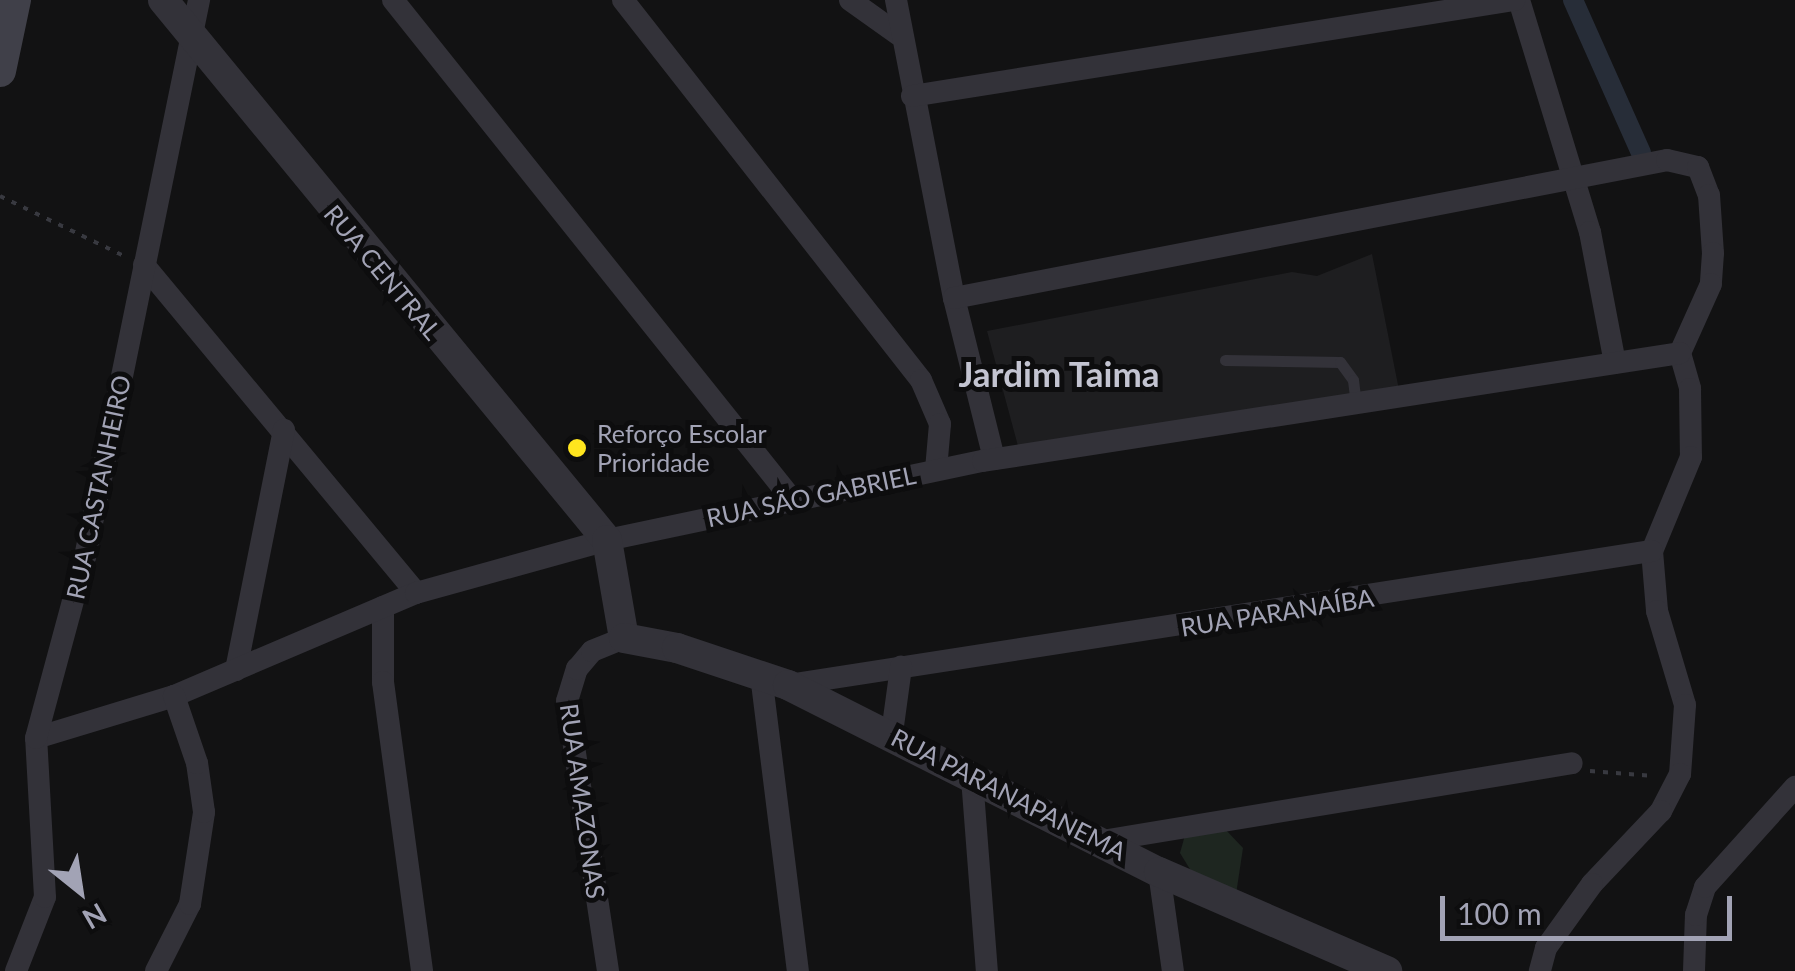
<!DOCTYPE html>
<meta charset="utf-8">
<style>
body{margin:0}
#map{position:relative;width:1795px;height:971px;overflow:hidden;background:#121213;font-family:Lato,sans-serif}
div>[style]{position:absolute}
.built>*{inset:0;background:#1e1e20}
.green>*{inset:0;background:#1e2620}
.canal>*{height:20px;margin:-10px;padding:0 10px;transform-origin:10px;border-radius:10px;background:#272d38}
.path>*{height:4px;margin-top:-2px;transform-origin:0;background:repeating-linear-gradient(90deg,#383940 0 5px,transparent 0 13px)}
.service>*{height:11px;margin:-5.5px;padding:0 5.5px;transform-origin:5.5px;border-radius:5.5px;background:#333239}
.minor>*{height:22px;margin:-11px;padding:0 11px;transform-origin:11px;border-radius:11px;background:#333239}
.tertiary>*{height:30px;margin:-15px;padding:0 15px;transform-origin:15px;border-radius:15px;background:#333239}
.secondary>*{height:32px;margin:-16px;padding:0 16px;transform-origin:16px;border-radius:16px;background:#404049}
.dots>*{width:28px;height:28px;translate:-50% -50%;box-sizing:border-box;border:5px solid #0d0d0e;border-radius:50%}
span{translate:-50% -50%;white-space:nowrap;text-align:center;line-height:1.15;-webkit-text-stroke:10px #0d0d0e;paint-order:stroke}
.street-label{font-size:25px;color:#a2a3b5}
.poi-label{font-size:25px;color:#a2a3b5}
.left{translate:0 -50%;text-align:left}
.district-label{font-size:35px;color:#c3c4d1;font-weight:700}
.north{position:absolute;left:30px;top:841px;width:100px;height:100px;-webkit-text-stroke:8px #0d0d0e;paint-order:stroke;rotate:150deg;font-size:28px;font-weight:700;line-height:40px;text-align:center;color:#a2a3b5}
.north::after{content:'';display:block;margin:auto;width:35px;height:45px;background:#a2a3b5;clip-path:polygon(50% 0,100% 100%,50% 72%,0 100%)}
.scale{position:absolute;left:1440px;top:896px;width:292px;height:45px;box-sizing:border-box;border:5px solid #a2a3b5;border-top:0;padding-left:12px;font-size:30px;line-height:35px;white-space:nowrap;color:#a2a3b5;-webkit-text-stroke:8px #0d0d0e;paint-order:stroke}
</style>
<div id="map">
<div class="built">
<div style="clip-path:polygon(1372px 254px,1399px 390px,1018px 446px,987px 331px,1292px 272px,1317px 276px)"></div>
</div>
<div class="green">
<div style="clip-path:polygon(1187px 828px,1225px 829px,1243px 848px,1235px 901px,1196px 879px,1180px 853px)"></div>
</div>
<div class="canal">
<div style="left:1573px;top:0;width:167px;rotate:66deg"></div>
</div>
<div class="path">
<div style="left:0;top:196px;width:140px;rotate:25.8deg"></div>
<div style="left:1590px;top:771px;width:64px;rotate:4.5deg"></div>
</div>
<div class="service">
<div style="left:1225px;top:360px;width:115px;rotate:1deg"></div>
<div style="left:1340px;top:362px;width:22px;rotate:54deg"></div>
<div style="left:1353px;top:380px;width:26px;rotate:83deg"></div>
</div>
<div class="minor">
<div style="left:393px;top:0;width:638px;rotate:51.37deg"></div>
<div style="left:623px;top:0;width:483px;rotate:51.9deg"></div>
<div style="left:921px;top:380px;width:48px;rotate:66.6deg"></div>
<div style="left:940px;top:424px;width:46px;rotate:95deg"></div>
<div style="left:850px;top:0;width:60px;rotate:35.5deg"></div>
<div style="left:896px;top:0;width:304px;rotate:79deg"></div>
<div style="left:954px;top:298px;width:166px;rotate:76deg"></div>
<div style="left:1519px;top:0;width:243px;rotate:73deg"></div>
<div style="left:1590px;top:232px;width:133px;rotate:79.2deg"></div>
<div style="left:912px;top:96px;width:610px;rotate:-9.06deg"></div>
<div style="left:144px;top:265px;width:426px;rotate:50.3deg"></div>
<div style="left:954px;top:298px;width:726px;rotate:-10.95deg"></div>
<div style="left:1667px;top:160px;width:32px;rotate:13deg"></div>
<div style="left:1698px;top:167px;width:30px;rotate:69deg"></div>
<div style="left:1709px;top:195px;width:58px;rotate:86.1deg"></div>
<div style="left:1713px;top:253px;width:31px;rotate:94deg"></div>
<div style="left:1711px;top:284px;width:76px;rotate:114.2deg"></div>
<div style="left:1680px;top:353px;width:37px;rotate:74deg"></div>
<div style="left:1690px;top:389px;width:68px;rotate:89.2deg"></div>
<div style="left:1691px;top:457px;width:102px;rotate:112.5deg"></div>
<div style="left:1652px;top:551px;width:60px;rotate:85.2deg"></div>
<div style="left:1657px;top:611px;width:98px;rotate:73.4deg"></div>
<div style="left:1685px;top:705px;width:69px;rotate:94.1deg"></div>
<div style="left:1680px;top:774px;width:42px;rotate:117.2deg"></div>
<div style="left:1661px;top:811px;width:100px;rotate:133.4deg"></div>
<div style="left:1592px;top:884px;width:79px;rotate:125.7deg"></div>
<div style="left:1546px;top:948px;width:24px;rotate:105deg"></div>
<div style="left:383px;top:607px;width:75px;rotate:90deg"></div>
<div style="left:383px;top:682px;width:292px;rotate:82.3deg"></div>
<div style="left:236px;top:670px;width:245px;rotate:-78.7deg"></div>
<div style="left:761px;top:675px;width:298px;rotate:82.9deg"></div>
<div style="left:788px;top:685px;width:874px;rotate:-8.82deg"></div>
<div style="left:892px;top:733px;width:67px;rotate:-82.2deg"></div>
<div style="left:36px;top:738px;width:144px;rotate:-16.9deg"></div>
<div style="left:174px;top:696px;width:263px;rotate:-23.1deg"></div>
<div style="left:416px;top:593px;width:198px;rotate:-15.5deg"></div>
<div style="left:607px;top:540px;width:384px;rotate:-11.9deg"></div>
<div style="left:983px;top:461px;width:705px;rotate:-8.81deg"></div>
<div style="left:972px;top:778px;width:194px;rotate:85.6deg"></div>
<div style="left:1102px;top:841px;width:476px;rotate:-9.4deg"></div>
<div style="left:1159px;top:872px;width:100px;rotate:82deg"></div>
<div style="left:16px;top:971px;width:79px;rotate:-68.6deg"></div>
<div style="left:45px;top:897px;width:159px;rotate:-93.2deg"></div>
<div style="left:36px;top:738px;width:188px;rotate:-74.9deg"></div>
<div style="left:85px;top:557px;width:569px;rotate:-78.43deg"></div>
<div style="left:156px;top:971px;width:75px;rotate:-63.1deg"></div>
<div style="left:190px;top:904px;width:93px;rotate:-81.3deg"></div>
<div style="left:204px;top:812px;width:49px;rotate:-98.1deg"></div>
<div style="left:197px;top:763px;width:71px;rotate:-108.9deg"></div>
<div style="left:608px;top:971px;width:273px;rotate:-98.6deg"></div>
<div style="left:567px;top:701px;width:34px;rotate:-73deg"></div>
<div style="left:577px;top:669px;width:23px;rotate:-50deg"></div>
<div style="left:592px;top:651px;width:35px;rotate:-22deg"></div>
<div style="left:1694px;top:971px;width:56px;rotate:-88deg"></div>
<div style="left:1696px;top:915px;width:29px;rotate:-72deg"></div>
<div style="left:1705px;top:887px;width:135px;rotate:-48deg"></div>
</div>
<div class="tertiary">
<div style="left:163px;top:0;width:699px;rotate:50.57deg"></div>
<div style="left:607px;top:540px;width:99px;rotate:80.2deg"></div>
<div style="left:624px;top:638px;width:54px;rotate:10.7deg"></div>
<div style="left:677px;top:648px;width:117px;rotate:18.4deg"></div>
<div style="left:788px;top:685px;width:415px;rotate:26.8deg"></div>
<div style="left:1159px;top:872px;width:249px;rotate:23.5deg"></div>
</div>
<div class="secondary">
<div style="left:0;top:71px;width:73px;rotate:-78.1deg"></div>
</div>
<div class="dots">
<div style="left:577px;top:448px;background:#ffe51e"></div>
</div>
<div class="street-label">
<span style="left:383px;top:272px;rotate:50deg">RUA CENTRAL</span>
<span style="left:98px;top:487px;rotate:-78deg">RUA CASTANHEIRO</span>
<span style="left:811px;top:496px;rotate:-12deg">RUA SÃO GABRIEL</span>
<span style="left:1277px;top:612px;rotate:-9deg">RUA PARANAÍBA</span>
<span style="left:1009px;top:794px;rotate:27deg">RUA PARANAPANEMA</span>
<span style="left:583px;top:801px;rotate:82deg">RUA AMAZONAS</span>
</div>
<div class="poi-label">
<span class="left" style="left:597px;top:448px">Reforço Escolar<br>Prioridade</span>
</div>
<div class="district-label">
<span style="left:1059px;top:373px">Jardim Taima</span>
</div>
<div class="north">N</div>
<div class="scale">100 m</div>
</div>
